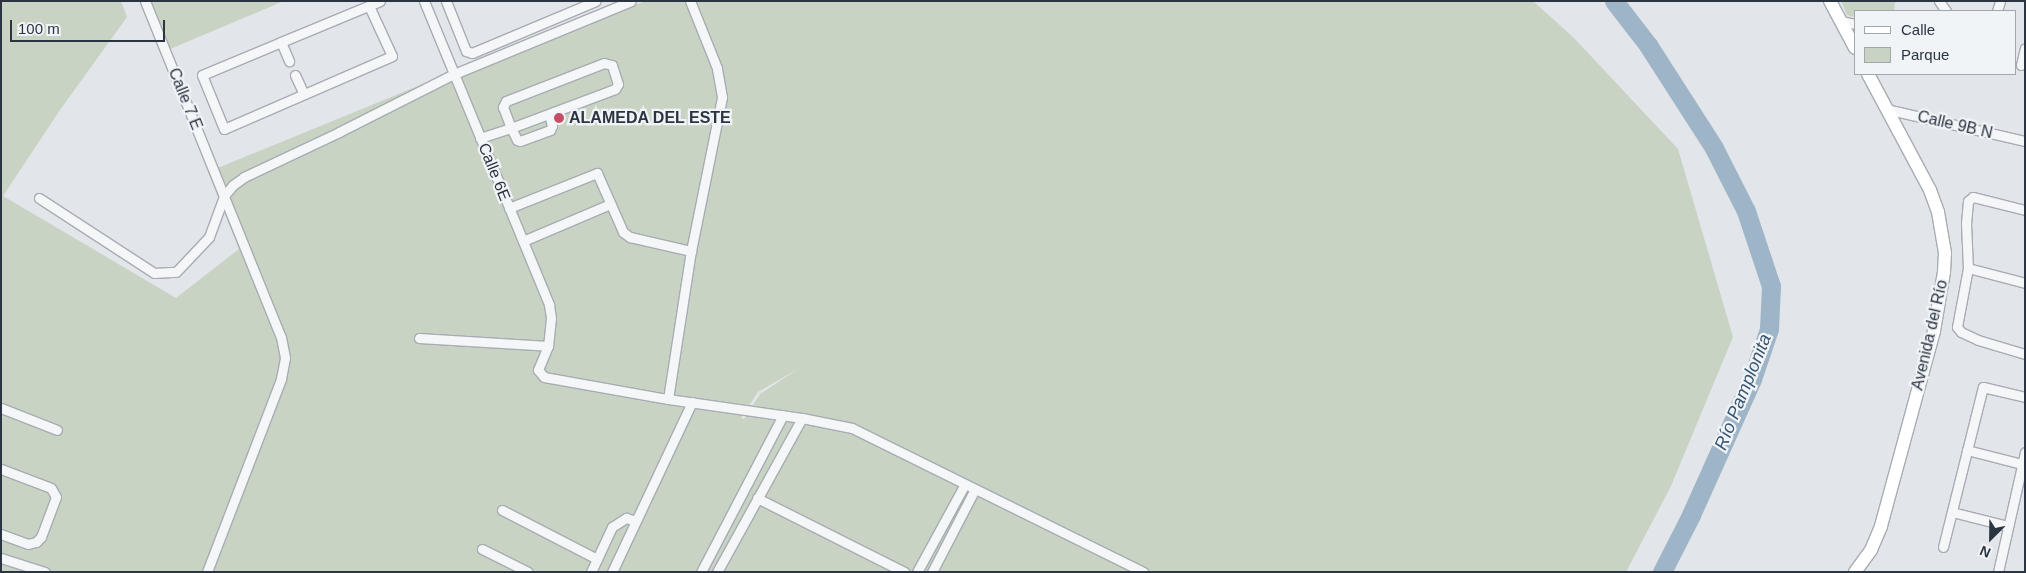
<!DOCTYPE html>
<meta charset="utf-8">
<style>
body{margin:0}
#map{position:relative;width:2026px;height:573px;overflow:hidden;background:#e2e5e9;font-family:Helvetica,sans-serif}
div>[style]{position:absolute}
.green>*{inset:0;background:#c8d3c3}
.river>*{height:19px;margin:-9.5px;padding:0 9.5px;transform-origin:9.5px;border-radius:9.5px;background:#9eb5c8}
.roads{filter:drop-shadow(1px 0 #a7acb3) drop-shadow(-1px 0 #a7acb3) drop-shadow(0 1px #a7acb3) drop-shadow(0 -1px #a7acb3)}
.minor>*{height:9px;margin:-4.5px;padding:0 4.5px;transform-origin:4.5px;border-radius:4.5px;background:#f4f6f8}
.secondary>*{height:12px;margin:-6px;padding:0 6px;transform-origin:6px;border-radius:6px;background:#fff}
.dots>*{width:14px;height:14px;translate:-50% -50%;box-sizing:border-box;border:2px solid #f1f4f7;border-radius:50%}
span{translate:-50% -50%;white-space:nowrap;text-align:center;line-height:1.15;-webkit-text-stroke:4.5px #f1f4f7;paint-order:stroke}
.street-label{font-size:16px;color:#2b3441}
.poi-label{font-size:16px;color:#2b3441;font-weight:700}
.left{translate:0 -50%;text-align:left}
.water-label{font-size:18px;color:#365573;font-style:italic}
.frame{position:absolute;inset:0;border:2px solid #2b3441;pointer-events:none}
.legend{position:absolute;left:1854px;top:10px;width:162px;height:65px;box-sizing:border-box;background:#f1f4f7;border:1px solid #a2a7ae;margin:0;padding:6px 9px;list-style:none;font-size:15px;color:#2b3441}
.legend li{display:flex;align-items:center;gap:10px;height:25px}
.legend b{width:25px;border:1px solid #a2a7ae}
.north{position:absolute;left:1966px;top:513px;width:50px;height:50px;-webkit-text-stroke:4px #f1f4f7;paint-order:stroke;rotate:203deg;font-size:14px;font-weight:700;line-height:20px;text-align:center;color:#2b3441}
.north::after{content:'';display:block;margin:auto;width:18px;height:22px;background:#2b3441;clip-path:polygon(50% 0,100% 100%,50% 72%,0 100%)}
.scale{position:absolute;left:10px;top:20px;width:155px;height:22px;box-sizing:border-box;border:2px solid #2b3441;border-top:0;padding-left:6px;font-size:15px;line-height:18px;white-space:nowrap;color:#2b3441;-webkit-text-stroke:4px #f1f4f7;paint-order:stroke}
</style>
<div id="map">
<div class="green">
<div style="clip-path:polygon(evenodd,1px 1px,121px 1px,127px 17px,60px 110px,3px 196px,176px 298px,239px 249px,208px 172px,440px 77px,646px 1px,1533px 1px,1574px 38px,1678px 149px,1733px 337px,1671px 486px,1626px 572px,1px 572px,1px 1px,801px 367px,760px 394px,744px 419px,741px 418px,758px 392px,801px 367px)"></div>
<div style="clip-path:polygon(151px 1px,284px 1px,170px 49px)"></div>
<div style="clip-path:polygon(1841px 1px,1895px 1px,1894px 11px,1855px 11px,1855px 17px,1847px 15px)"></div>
</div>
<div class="river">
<div style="left:1614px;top:1px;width:56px;rotate:52.3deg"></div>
<div style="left:1648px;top:45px;width:122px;rotate:57.3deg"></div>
<div style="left:1714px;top:148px;width:71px;rotate:63.1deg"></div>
<div style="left:1746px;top:211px;width:79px;rotate:71.6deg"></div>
<div style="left:1771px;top:286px;width:43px;rotate:92.7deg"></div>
<div style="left:1769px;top:329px;width:53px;rotate:108.8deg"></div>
<div style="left:1752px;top:379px;width:149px;rotate:114.2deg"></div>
<div style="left:1691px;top:515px;width:64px;rotate:117deg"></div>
</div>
<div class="roads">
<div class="minor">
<div style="left:145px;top:1px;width:362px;rotate:68deg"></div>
<div style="left:281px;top:337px;width:21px;rotate:79deg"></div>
<div style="left:285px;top:358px;width:21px;rotate:101deg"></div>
<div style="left:281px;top:379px;width:207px;rotate:111deg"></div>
<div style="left:424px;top:1px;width:329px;rotate:67.6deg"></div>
<div style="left:549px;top:305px;width:13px;rotate:81deg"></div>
<div style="left:551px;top:318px;width:28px;rotate:96deg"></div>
<div style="left:548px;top:346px;width:26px;rotate:113deg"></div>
<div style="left:538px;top:370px;width:9px;rotate:49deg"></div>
<div style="left:544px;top:377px;width:126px;rotate:10.1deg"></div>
<div style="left:668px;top:399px;width:135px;rotate:8.1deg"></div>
<div style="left:802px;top:418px;width:51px;rotate:11.3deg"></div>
<div style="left:852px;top:428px;width:325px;rotate:26.3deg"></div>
<div style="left:446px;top:1px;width:54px;rotate:68.2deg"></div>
<div style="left:466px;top:51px;width:6px;rotate:18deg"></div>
<div style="left:472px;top:53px;width:134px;rotate:-22.8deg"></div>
<div style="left:1939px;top:1px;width:12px;rotate:55deg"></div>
<div style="left:369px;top:6px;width:55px;rotate:65.3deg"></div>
<div style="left:392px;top:56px;width:183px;rotate:156.5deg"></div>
<div style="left:224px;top:129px;width:58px;rotate:-112.2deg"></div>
<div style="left:202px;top:75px;width:86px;rotate:-22.7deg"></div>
<div style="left:281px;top:42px;width:107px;rotate:-22.5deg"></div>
<div style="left:1997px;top:11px;width:10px;rotate:-73deg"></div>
<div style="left:1841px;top:21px;width:14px;rotate:12deg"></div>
<div style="left:281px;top:42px;width:21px;rotate:67deg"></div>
<div style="left:2021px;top:65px;width:17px;rotate:-77deg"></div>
<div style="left:295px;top:75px;width:21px;rotate:65deg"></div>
<div style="left:1886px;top:109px;width:143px;rotate:13deg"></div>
<div style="left:480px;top:138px;width:33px;rotate:-18deg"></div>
<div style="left:511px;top:128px;width:111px;rotate:-20.6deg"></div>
<div style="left:615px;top:89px;width:6px;rotate:-59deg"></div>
<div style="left:618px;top:84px;width:20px;rotate:-108deg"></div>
<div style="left:612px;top:65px;width:8px;rotate:-166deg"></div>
<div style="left:604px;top:63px;width:105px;rotate:158.8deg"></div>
<div style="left:506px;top:101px;width:7px;rotate:117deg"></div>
<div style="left:503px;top:107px;width:22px;rotate:69deg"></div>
<div style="left:511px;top:128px;width:13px;rotate:63deg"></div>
<div style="left:517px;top:140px;width:3px;rotate:18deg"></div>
<div style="left:520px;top:141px;width:32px;rotate:-20deg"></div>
<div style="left:550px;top:130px;width:4px;rotate:-63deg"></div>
<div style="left:552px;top:126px;width:12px;rotate:-104deg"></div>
<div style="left:39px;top:198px;width:137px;rotate:33.1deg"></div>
<div style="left:154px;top:273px;width:22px;rotate:-3deg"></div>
<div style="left:176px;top:272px;width:48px;rotate:-46.7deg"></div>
<div style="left:209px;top:237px;width:44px;rotate:-69.9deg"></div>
<div style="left:224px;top:196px;width:14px;rotate:-51deg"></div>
<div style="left:233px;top:185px;width:14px;rotate:-36deg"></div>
<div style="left:244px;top:177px;width:105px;rotate:-25.3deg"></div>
<div style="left:339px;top:132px;width:129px;rotate:-26.8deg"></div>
<div style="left:454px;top:74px;width:191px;rotate:-22.4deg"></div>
<div style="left:509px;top:208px;width:95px;rotate:-21.7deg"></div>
<div style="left:597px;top:173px;width:64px;rotate:66.2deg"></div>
<div style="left:623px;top:232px;width:9px;rotate:36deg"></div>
<div style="left:630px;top:237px;width:63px;rotate:12.9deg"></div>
<div style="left:691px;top:251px;width:157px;rotate:-78.6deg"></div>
<div style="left:722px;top:97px;width:29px;rotate:-100deg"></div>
<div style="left:717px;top:68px;width:72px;rotate:-111.9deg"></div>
<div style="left:2025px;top:210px;width:54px;rotate:-166deg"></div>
<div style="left:1973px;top:197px;width:6px;rotate:141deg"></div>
<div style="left:1968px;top:201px;width:22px;rotate:95deg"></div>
<div style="left:1966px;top:223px;width:45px;rotate:87.5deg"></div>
<div style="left:1968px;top:268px;width:60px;rotate:100.6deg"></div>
<div style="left:1957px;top:327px;width:6px;rotate:51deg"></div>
<div style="left:1961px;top:332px;width:19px;rotate:25deg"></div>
<div style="left:1978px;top:340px;width:49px;rotate:16.6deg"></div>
<div style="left:523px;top:241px;width:95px;rotate:-23deg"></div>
<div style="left:1968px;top:268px;width:59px;rotate:14.7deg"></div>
<div style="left:419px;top:338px;width:129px;rotate:3.5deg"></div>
<div style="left:668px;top:399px;width:150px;rotate:-81.2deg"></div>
<div style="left:1px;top:408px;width:60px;rotate:21.4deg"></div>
<div style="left:1967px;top:450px;width:57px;rotate:14.3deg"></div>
<div style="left:1px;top:469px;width:53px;rotate:20.8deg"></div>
<div style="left:51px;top:488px;width:10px;rotate:61deg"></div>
<div style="left:56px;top:497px;width:43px;rotate:110.6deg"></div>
<div style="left:41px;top:537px;width:7px;rotate:135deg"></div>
<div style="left:36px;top:542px;width:8px;rotate:166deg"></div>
<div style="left:28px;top:544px;width:29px;rotate:-160deg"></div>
<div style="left:757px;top:498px;width:165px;rotate:26.7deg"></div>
<div style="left:502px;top:510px;width:107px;rotate:27.3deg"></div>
<div style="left:1952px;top:512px;width:58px;rotate:14deg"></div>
<div style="left:1943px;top:547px;width:165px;rotate:-76deg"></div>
<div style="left:1983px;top:387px;width:43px;rotate:13.4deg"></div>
<div style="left:482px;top:549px;width:51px;rotate:26.6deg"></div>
<div style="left:1px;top:558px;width:46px;rotate:17.7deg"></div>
<div style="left:591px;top:572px;width:50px;rotate:-65deg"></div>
<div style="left:612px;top:527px;width:17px;rotate:-33deg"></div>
<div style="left:626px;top:518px;width:10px;rotate:17deg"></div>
<div style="left:612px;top:572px;width:188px;rotate:-64.8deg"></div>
<div style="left:701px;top:572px;width:177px;rotate:-62.4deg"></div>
<div style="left:717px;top:572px;width:176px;rotate:-61.1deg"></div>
<div style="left:917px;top:572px;width:100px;rotate:-61.4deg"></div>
<div style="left:932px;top:572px;width:93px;rotate:-62.6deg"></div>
<div style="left:1998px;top:572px;width:123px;rotate:-77.3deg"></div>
</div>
<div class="secondary">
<div style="left:1830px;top:1px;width:53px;rotate:62deg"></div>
<div style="left:1855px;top:572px;width:27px;rotate:-54deg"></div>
<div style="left:1871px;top:550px;width:26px;rotate:-67deg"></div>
<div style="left:1881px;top:526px;width:202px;rotate:-74.8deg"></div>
<div style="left:1934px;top:331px;width:60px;rotate:-80.4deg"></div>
<div style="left:1944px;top:272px;width:19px;rotate:-87deg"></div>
<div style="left:1945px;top:253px;width:42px;rotate:-99.7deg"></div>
<div style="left:1938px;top:212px;width:23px;rotate:-110deg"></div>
<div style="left:1930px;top:190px;width:132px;rotate:-118.1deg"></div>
</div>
</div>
<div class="dots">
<div style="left:559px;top:118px;background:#c84d67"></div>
</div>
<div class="street-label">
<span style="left:185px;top:99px;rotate:68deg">Calle 7 E</span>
<span style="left:1955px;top:125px;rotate:13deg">Calle 9B N</span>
<span style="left:494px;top:172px;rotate:68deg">Calle 6E</span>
<span style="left:1930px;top:335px;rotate:-77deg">Avenida del Río</span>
</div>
<div class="poi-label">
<span class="left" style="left:569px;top:118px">ALAMEDA DEL ESTE</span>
</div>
<div class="water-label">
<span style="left:1743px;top:392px;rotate:-68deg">Río Pamplonita</span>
</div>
<div class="frame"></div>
<ul class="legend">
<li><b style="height:6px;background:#fff"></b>Calle</li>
<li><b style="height:14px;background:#c8d3c3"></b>Parque</li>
</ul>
<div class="north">N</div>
<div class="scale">100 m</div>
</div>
